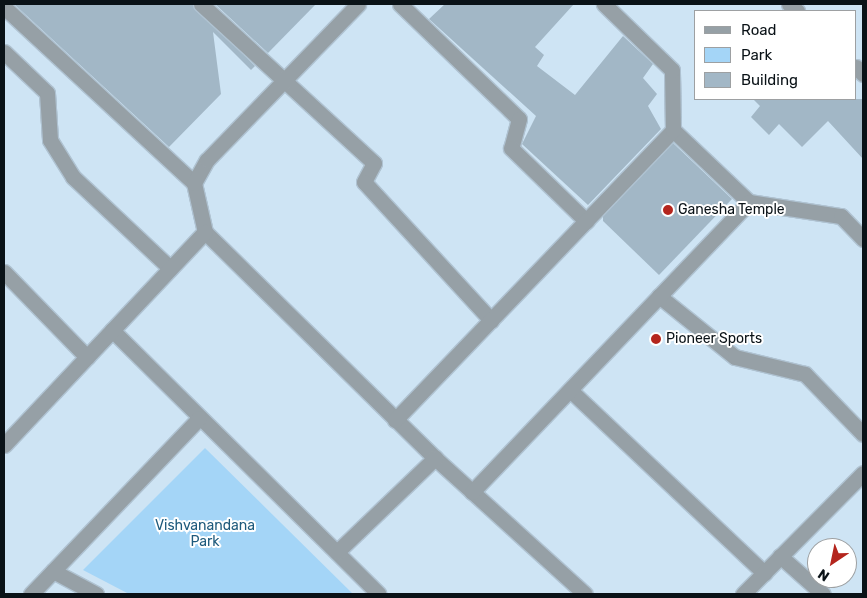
<!DOCTYPE html>
<style>
body{margin:0}
#map{position:relative;width:867px;height:598px;overflow:hidden;background:#cee4f4;font-family:Rubik,sans-serif}
div>[style]{position:absolute}
.green>*{inset:0;background:#a4d5f7}
.building>*{inset:0;background:#a2b7c6}
.roads{filter:drop-shadow(1px 0 #afc2d1) drop-shadow(-1px 0 #afc2d1) drop-shadow(0 1px #afc2d1) drop-shadow(0 -1px #afc2d1)}
.street>*{height:15px;margin:-7.5px;padding:0 7.5px;transform-origin:7.5px;border-radius:7.5px;background:#96a0a6}
.dots>*{width:14px;height:14px;translate:-50% -50%;box-sizing:border-box;border:2px solid #fff;border-radius:50%}
span{translate:-50% -50%;white-space:nowrap;text-align:center;line-height:1.15;-webkit-text-stroke:4px #fff;paint-order:stroke}
.poi-label{font-size:14px;color:#0a1217}
.left{translate:0 -50%;text-align:left}
.park-label{font-size:14px;color:#1e5a7c}
.frame{position:absolute;inset:0;border:5px solid #0a1217;pointer-events:none}
.legend{position:absolute;left:694px;top:10px;width:162px;height:90px;box-sizing:border-box;background:#fff;border:1px solid #9da0a2;margin:0;padding:6px 9px;list-style:none;font-size:15px;color:#0a1217}
.legend li{display:flex;align-items:center;gap:10px;height:25px}
.legend b{width:25px;border:1px solid #9da0a2}
.north{position:absolute;left:807px;top:538px;width:50px;height:50px;box-sizing:border-box;background:#fff;border:1px solid #9da0a2;border-radius:50%;rotate:214deg;font-size:14px;font-weight:700;line-height:20px;text-align:center;color:#0a1217}
.north::after{content:'';display:block;margin:auto;width:18px;height:22px;background:#b4251d;clip-path:polygon(50% 0,100% 100%,50% 72%,0 100%)}
</style>
<div id="map">
<div class="green">
<div style="clip-path:polygon(205px 448px,353px 594px,129px 594px,83px 570px)"></div>
</div>
<div class="building">
<div style="clip-path:polygon(14px 4px,192px 4px,255px 66px,251px 70px,213px 32px,221px 94px,169px 147px)"></div>
<div style="clip-path:polygon(215px 4px,316px 4px,268px 53px)"></div>
<div style="clip-path:polygon(445px 4px,574px 4px,535px 47px,544px 55px,537px 66px,575px 95px,623px 36px,653px 64px,643px 78px,657px 94px,648px 106px,661px 129px,588px 205px,522px 144px,536px 116px,429px 19px)"></div>
<div style="clip-path:polygon(753px 99px,863px 99px,863px 159px,828px 121px,802px 147px,779px 124px,769px 135px,751px 117px,760px 106px)"></div>
<div style="clip-path:polygon(673px 143px,732px 199px,659px 275px,603px 221px,603px 216px)"></div>
</div>
<div class="roads">
<div class="street">
<div style="left:201px;top:4px;width:235px;rotate:42.6deg"></div>
<div style="left:374px;top:163px;width:21px;rotate:118deg"></div>
<div style="left:364px;top:182px;width:188px;rotate:47.4deg"></div>
<div style="left:400px;top:4px;width:165px;rotate:44deg"></div>
<div style="left:519px;top:119px;width:30px;rotate:105deg"></div>
<div style="left:511px;top:148px;width:105px;rotate:44.2deg"></div>
<div style="left:789px;top:4px;width:11px;rotate:41deg"></div>
<div style="left:4px;top:7px;width:259px;rotate:42.8deg"></div>
<div style="left:4px;top:52px;width:59px;rotate:43.6deg"></div>
<div style="left:47px;top:93px;width:47px;rotate:86.3deg"></div>
<div style="left:50px;top:140px;width:44px;rotate:58.1deg"></div>
<div style="left:73px;top:177px;width:133px;rotate:43.2deg"></div>
<div style="left:856px;top:67px;width:10px;rotate:45deg"></div>
<div style="left:673px;top:130px;width:105px;rotate:43.5deg"></div>
<div style="left:749px;top:202px;width:93px;rotate:8.7deg"></div>
<div style="left:841px;top:216px;width:32px;rotate:46deg"></div>
<div style="left:205px;top:232px;width:322px;rotate:44.5deg"></div>
<div style="left:435px;top:458px;width:202px;rotate:42.2deg"></div>
<div style="left:205px;top:232px;width:50px;rotate:-102.7deg"></div>
<div style="left:194px;top:183px;width:26px;rotate:-61deg"></div>
<div style="left:207px;top:160px;width:217px;rotate:-45.9deg"></div>
<div style="left:4px;top:272px;width:119px;rotate:45.7deg"></div>
<div style="left:659px;top:296px;width:97px;rotate:38.8deg"></div>
<div style="left:735px;top:357px;width:72px;rotate:13.7deg"></div>
<div style="left:805px;top:374px;width:83px;rotate:46deg"></div>
<div style="left:112px;top:330px;width:375px;rotate:44.7deg"></div>
<div style="left:570px;top:390px;width:267px;rotate:43.3deg"></div>
<div style="left:395px;top:420px;width:402px;rotate:-46.2deg"></div>
<div style="left:673px;top:130px;width:60px;rotate:-91deg"></div>
<div style="left:672px;top:70px;width:95px;rotate:-135.9deg"></div>
<div style="left:4px;top:445px;width:293px;rotate:-46.7deg"></div>
<div style="left:472px;top:492px;width:401px;rotate:-46.3deg"></div>
<div style="left:337px;top:552px;width:136px;rotate:-43.8deg"></div>
<div style="left:780px;top:556px;width:57px;rotate:41.5deg"></div>
<div style="left:53px;top:571px;width:49px;rotate:28.1deg"></div>
<div style="left:31px;top:594px;width:243px;rotate:-46.3deg"></div>
<div style="left:743px;top:594px;width:170px;rotate:-45.2deg"></div>
</div>
</div>
<div class="dots">
<div style="left:668px;top:210px;background:#b4251d"></div>
<div style="left:656px;top:339px;background:#b4251d"></div>
</div>
<div class="poi-label">
<span class="left" style="left:678px;top:210px">Ganesha Temple</span>
<span class="left" style="left:666px;top:339px">Pioneer Sports</span>
</div>
<div class="park-label">
<span style="left:205px;top:534px">Vishvanandana<br>Park</span>
</div>
<div class="frame"></div>
<ul class="legend">
<li><b style="height:6px;background:#96a0a6"></b>Road</li>
<li><b style="height:14px;background:#a4d5f7"></b>Park</li>
<li><b style="height:14px;background:#a2b7c6"></b>Building</li>
</ul>
<div class="north">N</div>
</div>
